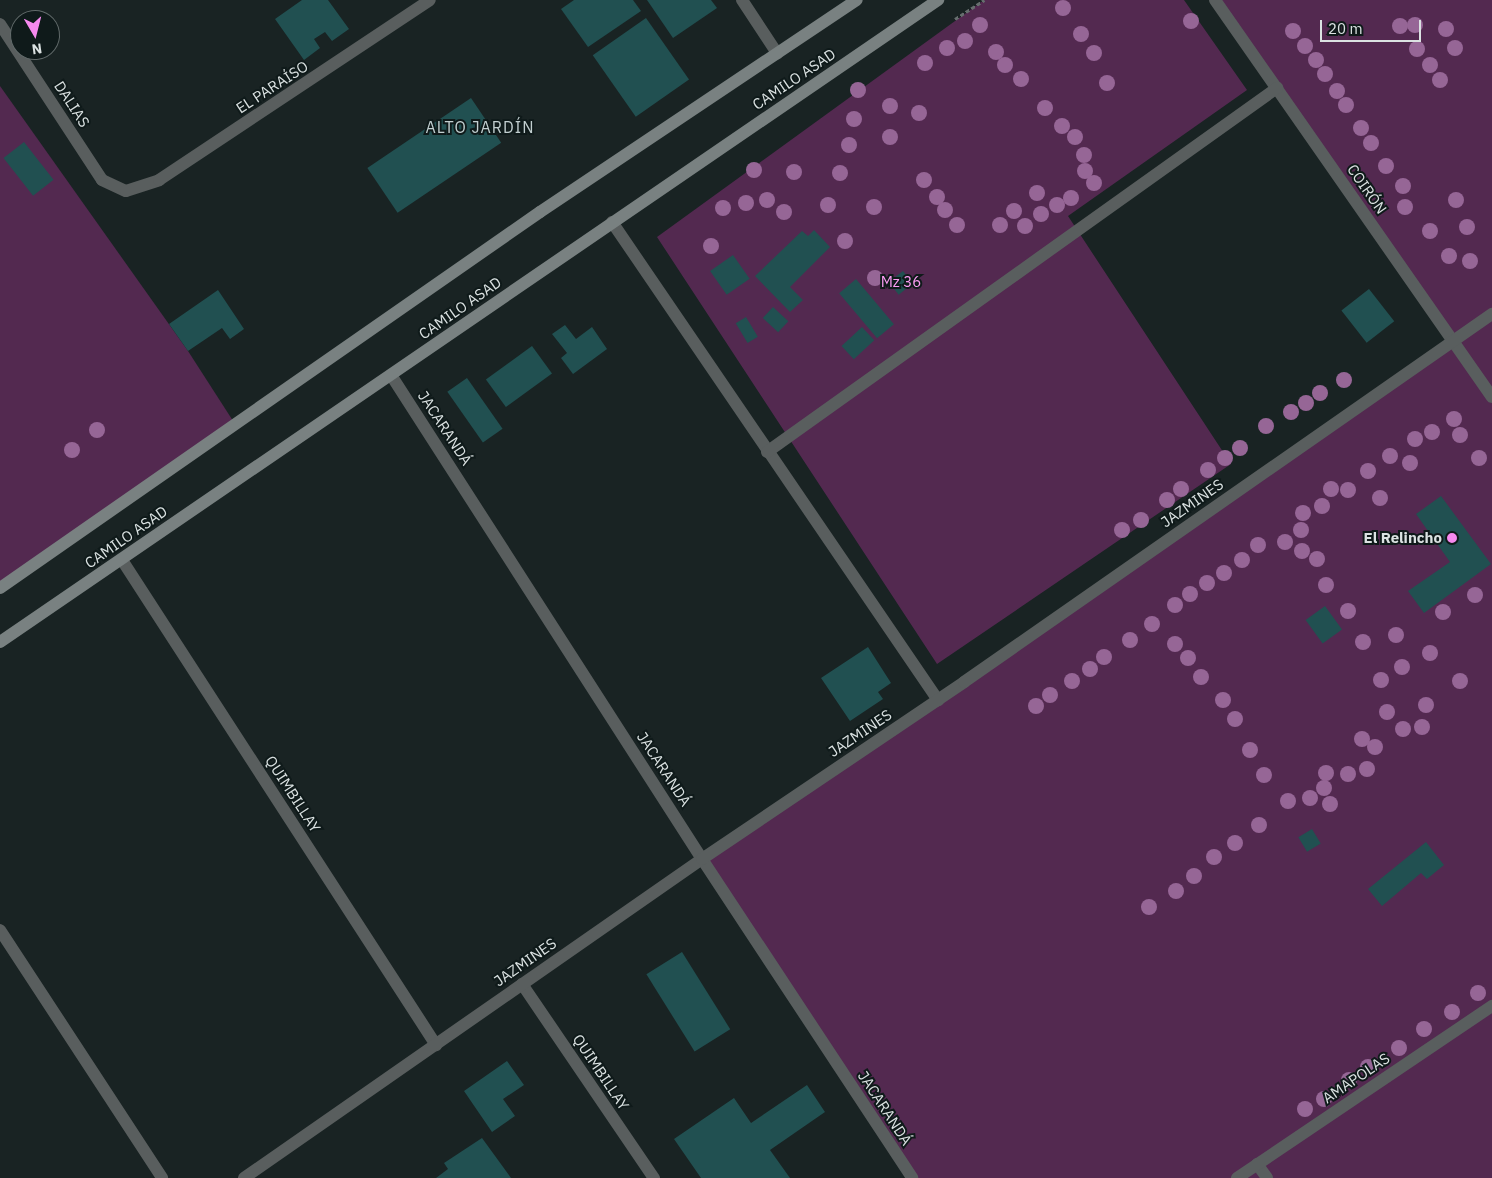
<!DOCTYPE html>
<meta charset="utf-8">
<style>
body{margin:0}
#map{position:relative;width:1492px;height:1178px;overflow:hidden;background:#192323;font-family:"IBM Plex Sans",sans-serif}
div>[style]{position:absolute}
.green>*{inset:0;background:#532950}
.building>*{inset:0;background:#215051;transform-origin:0 0}
.path>*{height:3px;margin-top:-1.5px;transform-origin:0;background:repeating-linear-gradient(90deg,#666e6e 0 4px,transparent 0 6.5px)}
.street>*{height:12px;margin:-6px;padding:0 6px;transform-origin:6px;border-radius:6px;background:#595e5e}
.secondary>*{height:12px;margin:-6px;padding:0 6px;transform-origin:6px;border-radius:6px;background:#798181}
.trees>*{width:16px;height:16px;margin:-8px;border-radius:50%;background:#966696}
.dots>*{width:14px;height:14px;translate:-50% -50%;box-sizing:border-box;border:2px solid #0f1a1a;border-radius:50%}
span{translate:-50% -50%;white-space:nowrap;text-align:center;line-height:1.15;-webkit-text-stroke:4px #0f1a1a;paint-order:stroke}
.street-label{font-size:15px;color:#dbe2e2}
.park-label{font-size:15px;color:#fc9cf4}
.poi-label{font-size:15px;color:#dbe2e2;font-weight:700}
.right{translate:-100% -50%;text-align:right}
.neighbourhood-label{font-size:16px;color:#c2cfd0;letter-spacing:1px}
.north{position:absolute;left:10px;top:10px;width:50px;height:50px;box-sizing:border-box;background:#0f1a1a;border:1px solid #616a6a;border-radius:50%;rotate:172deg;font-size:14px;font-weight:700;line-height:20px;text-align:center;color:#dbe2e2}
.north::after{content:'';display:block;margin:auto;width:18px;height:22px;background:#f689ee;clip-path:polygon(50% 0,100% 100%,50% 72%,0 100%)}
.scale{position:absolute;left:1320px;top:20px;width:101px;height:22px;box-sizing:border-box;border:2px solid #dbe2e2;border-top:0;padding-left:6px;font-size:15px;line-height:18px;white-space:nowrap;color:#dbe2e2;-webkit-text-stroke:4px #0f1a1a;paint-order:stroke}
</style>
<div id="map">
<div class="green">
<div style="clip-path:polygon(984px 0,1184px 0,1247px 90px,1068px 216px,1231px 464px,937px 664px,657px 237px)"></div>
<div style="clip-path:polygon(1215px 0,1492px 0,1492px 1178px,912px 1178px,702px 859px,1453px 340px)"></div>
<div style="clip-path:polygon(0 86px,188px 351px,235px 424px,0 588px)"></div>
</div>
<div class="building">
<div style="clip-path:polygon(302px 0,328px 0,349px 29px,332px 41px,325px 32px,314px 39px,320px 48px,304px 60px,275px 19px)"></div>
<div style="clip-path:polygon(574px 0,633px 0,641px 11px,588px 47px,561px 9px)"></div>
<div style="clip-path:polygon(647px 0,711px 0,717px 8px,673px 38px)"></div>
<div style="left:646px;top:18px;width:75px;height:65px;rotate:55deg"></div>
<div style="left:471px;top:98px;width:54px;height:125px;rotate:56deg"></div>
<div style="left:24px;top:142px;width:48px;height:26px;rotate:52deg"></div>
<div style="clip-path:polygon(814px 230px,830px 247px,790px 287px,803px 300px,790px 312px,755px 276px,802px 231px,808px 236px)"></div>
<div style="left:733px;top:255px;width:29px;height:28px;rotate:55deg"></div>
<div style="left:903px;top:271px;width:16px;height:18px;rotate:52deg"></div>
<div style="left:856px;top:279px;width:59px;height:22px;rotate:50deg"></div>
<div style="left:1369px;top:289px;width:41px;height:35px;rotate:52deg"></div>
<div style="clip-path:polygon(218px 290px,244px 329px,230px 339px,222px 328px,188px 351px,169px 324px)"></div>
<div style="left:773px;top:307px;width:21px;height:15px;rotate:43deg"></div>
<div style="left:746px;top:317px;width:23px;height:12px;rotate:59deg"></div>
<div style="clip-path:polygon(565px 325px,576px 339px,592px 327px,607px 349px,573px 374px,561px 358px,567px 353px,552px 334px)"></div>
<div style="left:862px;top:327px;width:18px;height:28px;rotate:47deg"></div>
<div style="left:532px;top:346px;width:34px;height:57px;rotate:54deg"></div>
<div style="left:467px;top:378px;width:62px;height:24px;rotate:55deg"></div>
<div style="clip-path:polygon(1441px 496px,1491px 564px,1424px 613px,1408px 591px,1450px 562px,1416px 514px)"></div>
<div style="left:1325px;top:606px;width:29px;height:24px;rotate:54deg"></div>
<div style="clip-path:polygon(868px 647px,891px 683px,878px 692px,883px 699px,850px 721px,821px 678px)"></div>
<div style="left:1312px;top:829px;width:17px;height:16px;rotate:59deg"></div>
<div style="clip-path:polygon(1426px 842px,1444px 865px,1427px 879px,1421px 873px,1382px 906px,1368px 889px)"></div>
<div style="left:682px;top:952px;width:91px;height:42px;rotate:58deg"></div>
<div style="clip-path:polygon(507px 1061px,524px 1085px,503px 1099px,515px 1116px,492px 1132px,464px 1091px)"></div>
<div style="clip-path:polygon(807px 1085px,825px 1112px,770px 1150px,790px 1178px,701px 1178px,674px 1139px,734px 1098px,751px 1123px)"></div>
<div style="clip-path:polygon(482px 1138px,511px 1178px,436px 1178px,448px 1169px,444px 1163px)"></div>
</div>
<div class="path">
<div style="left:955px;top:19px;width:35px;rotate:-33deg"></div>
</div>
<div class="street">
<div style="left:742px;top:0;width:64px;rotate:56.6deg"></div>
<div style="left:1215px;top:0;width:484px;rotate:55.1deg"></div>
<div style="left:0;top:24px;width:186px;rotate:56.8deg"></div>
<div style="left:102px;top:180px;width:26px;rotate:25deg"></div>
<div style="left:126px;top:191px;width:35px;rotate:-18deg"></div>
<div style="left:159px;top:180px;width:325px;rotate:-33.6deg"></div>
<div style="left:612px;top:222px;width:579px;rotate:55.71deg"></div>
<div style="left:391px;top:375px;width:575px;rotate:57.28deg"></div>
<div style="left:702px;top:859px;width:382px;rotate:56.6deg"></div>
<div style="left:767px;top:452px;width:627px;rotate:-35.52deg"></div>
<div style="left:122px;top:560px;width:578px;rotate:57.08deg"></div>
<div style="left:0;top:930px;width:296px;rotate:56.8deg"></div>
<div style="left:522px;top:984px;width:235px;rotate:55.8deg"></div>
<div style="left:1257px;top:1164px;width:17px;rotate:54deg"></div>
<div style="left:244px;top:1178px;width:558px;rotate:-34.86deg"></div>
<div style="left:702px;top:859px;width:316px;rotate:-34deg"></div>
<div style="left:964px;top:682px;width:644px;rotate:-34.88deg"></div>
<div style="left:1237px;top:1178px;width:308px;rotate:-34deg"></div>
</div>
<div class="secondary">
<div style="left:0;top:588px;width:658px;rotate:-34.85deg"></div>
<div style="left:540px;top:212px;width:381px;rotate:-33.8deg"></div>
<div style="left:0;top:642px;width:1137px;rotate:-34.39deg"></div>
</div>
<div class="trees">
<div style="left:1063px;top:8px"></div>
<div style="left:1191px;top:21px"></div>
<div style="left:980px;top:25px"></div>
<div style="left:1415px;top:25px"></div>
<div style="left:1400px;top:26px"></div>
<div style="left:1446px;top:29px"></div>
<div style="left:1293px;top:31px"></div>
<div style="left:1081px;top:34px"></div>
<div style="left:965px;top:41px"></div>
<div style="left:1305px;top:46px"></div>
<div style="left:947px;top:48px"></div>
<div style="left:1455px;top:48px"></div>
<div style="left:1417px;top:49px"></div>
<div style="left:996px;top:52px"></div>
<div style="left:1094px;top:53px"></div>
<div style="left:1316px;top:60px"></div>
<div style="left:925px;top:63px"></div>
<div style="left:1005px;top:65px"></div>
<div style="left:1430px;top:65px"></div>
<div style="left:1325px;top:74px"></div>
<div style="left:1021px;top:79px"></div>
<div style="left:1440px;top:80px"></div>
<div style="left:1107px;top:83px"></div>
<div style="left:858px;top:90px"></div>
<div style="left:1337px;top:91px"></div>
<div style="left:1346px;top:105px"></div>
<div style="left:890px;top:106px"></div>
<div style="left:1045px;top:108px"></div>
<div style="left:919px;top:113px"></div>
<div style="left:854px;top:119px"></div>
<div style="left:1062px;top:126px"></div>
<div style="left:1361px;top:128px"></div>
<div style="left:890px;top:137px"></div>
<div style="left:1075px;top:137px"></div>
<div style="left:1371px;top:143px"></div>
<div style="left:849px;top:145px"></div>
<div style="left:1084px;top:155px"></div>
<div style="left:1386px;top:166px"></div>
<div style="left:754px;top:170px"></div>
<div style="left:1085px;top:171px"></div>
<div style="left:794px;top:172px"></div>
<div style="left:840px;top:173px"></div>
<div style="left:924px;top:180px"></div>
<div style="left:1094px;top:183px"></div>
<div style="left:1403px;top:186px"></div>
<div style="left:1037px;top:193px"></div>
<div style="left:937px;top:197px"></div>
<div style="left:1071px;top:198px"></div>
<div style="left:767px;top:200px"></div>
<div style="left:1456px;top:200px"></div>
<div style="left:746px;top:203px"></div>
<div style="left:828px;top:205px"></div>
<div style="left:1057px;top:205px"></div>
<div style="left:874px;top:207px"></div>
<div style="left:1405px;top:207px"></div>
<div style="left:723px;top:208px"></div>
<div style="left:945px;top:210px"></div>
<div style="left:1014px;top:211px"></div>
<div style="left:784px;top:212px"></div>
<div style="left:1041px;top:214px"></div>
<div style="left:957px;top:225px"></div>
<div style="left:1000px;top:225px"></div>
<div style="left:1025px;top:226px"></div>
<div style="left:1467px;top:227px"></div>
<div style="left:1430px;top:231px"></div>
<div style="left:845px;top:241px"></div>
<div style="left:711px;top:246px"></div>
<div style="left:1449px;top:256px"></div>
<div style="left:1470px;top:261px"></div>
<div style="left:875px;top:278px"></div>
<div style="left:1344px;top:380px"></div>
<div style="left:1320px;top:393px"></div>
<div style="left:1306px;top:403px"></div>
<div style="left:1291px;top:412px"></div>
<div style="left:1454px;top:419px"></div>
<div style="left:1266px;top:426px"></div>
<div style="left:97px;top:430px"></div>
<div style="left:1432px;top:432px"></div>
<div style="left:1460px;top:435px"></div>
<div style="left:1415px;top:439px"></div>
<div style="left:1240px;top:448px"></div>
<div style="left:72px;top:450px"></div>
<div style="left:1390px;top:456px"></div>
<div style="left:1225px;top:458px"></div>
<div style="left:1479px;top:458px"></div>
<div style="left:1410px;top:463px"></div>
<div style="left:1208px;top:470px"></div>
<div style="left:1368px;top:471px"></div>
<div style="left:1181px;top:489px"></div>
<div style="left:1331px;top:489px"></div>
<div style="left:1348px;top:490px"></div>
<div style="left:1380px;top:498px"></div>
<div style="left:1167px;top:500px"></div>
<div style="left:1322px;top:506px"></div>
<div style="left:1303px;top:513px"></div>
<div style="left:1141px;top:520px"></div>
<div style="left:1122px;top:530px"></div>
<div style="left:1301px;top:530px"></div>
<div style="left:1285px;top:542px"></div>
<div style="left:1258px;top:545px"></div>
<div style="left:1302px;top:551px"></div>
<div style="left:1317px;top:559px"></div>
<div style="left:1242px;top:560px"></div>
<div style="left:1224px;top:573px"></div>
<div style="left:1207px;top:583px"></div>
<div style="left:1326px;top:585px"></div>
<div style="left:1190px;top:594px"></div>
<div style="left:1475px;top:595px"></div>
<div style="left:1175px;top:605px"></div>
<div style="left:1348px;top:611px"></div>
<div style="left:1443px;top:612px"></div>
<div style="left:1152px;top:624px"></div>
<div style="left:1396px;top:635px"></div>
<div style="left:1130px;top:640px"></div>
<div style="left:1363px;top:642px"></div>
<div style="left:1175px;top:644px"></div>
<div style="left:1430px;top:653px"></div>
<div style="left:1104px;top:657px"></div>
<div style="left:1188px;top:658px"></div>
<div style="left:1402px;top:667px"></div>
<div style="left:1090px;top:669px"></div>
<div style="left:1201px;top:677px"></div>
<div style="left:1381px;top:680px"></div>
<div style="left:1072px;top:681px"></div>
<div style="left:1460px;top:681px"></div>
<div style="left:1050px;top:695px"></div>
<div style="left:1223px;top:700px"></div>
<div style="left:1426px;top:705px"></div>
<div style="left:1036px;top:706px"></div>
<div style="left:1387px;top:712px"></div>
<div style="left:1235px;top:719px"></div>
<div style="left:1422px;top:727px"></div>
<div style="left:1403px;top:729px"></div>
<div style="left:1362px;top:739px"></div>
<div style="left:1375px;top:747px"></div>
<div style="left:1250px;top:750px"></div>
<div style="left:1367px;top:769px"></div>
<div style="left:1326px;top:773px"></div>
<div style="left:1348px;top:774px"></div>
<div style="left:1264px;top:775px"></div>
<div style="left:1324px;top:788px"></div>
<div style="left:1310px;top:798px"></div>
<div style="left:1288px;top:801px"></div>
<div style="left:1330px;top:804px"></div>
<div style="left:1259px;top:825px"></div>
<div style="left:1235px;top:843px"></div>
<div style="left:1214px;top:857px"></div>
<div style="left:1194px;top:876px"></div>
<div style="left:1176px;top:891px"></div>
<div style="left:1149px;top:907px"></div>
<div style="left:1478px;top:993px"></div>
<div style="left:1452px;top:1012px"></div>
<div style="left:1424px;top:1029px"></div>
<div style="left:1399px;top:1048px"></div>
<div style="left:1368px;top:1067px"></div>
<div style="left:1349px;top:1080px"></div>
<div style="left:1324px;top:1099px"></div>
<div style="left:1305px;top:1109px"></div>
</div>
<div class="dots">
<div style="left:1452px;top:538px;background:#f689ee"></div>
</div>
<div class="street-label">
<span style="left:794px;top:79px;rotate:-34deg">CAMILO ASAD</span>
<span style="left:272px;top:87px;rotate:-33deg">EL PARAÍSO</span>
<span style="left:72px;top:104px;rotate:57deg">DALIAS</span>
<span style="left:1367px;top:189px;rotate:55deg">COIRÓN</span>
<span style="left:460px;top:308px;rotate:-35deg">CAMILO ASAD</span>
<span style="left:445px;top:428px;rotate:57deg">JACARANDÁ</span>
<span style="left:1192px;top:503px;rotate:-35deg">JAZMINES</span>
<span style="left:126px;top:537px;rotate:-35deg">CAMILO ASAD</span>
<span style="left:860px;top:733px;rotate:-34deg">JAZMINES</span>
<span style="left:664px;top:769px;rotate:57deg">JACARANDÁ</span>
<span style="left:293px;top:794px;rotate:57deg">QUIMBILLAY</span>
<span style="left:525px;top:962px;rotate:-35deg">JAZMINES</span>
<span style="left:601px;top:1072px;rotate:56deg">QUIMBILLAY</span>
<span style="left:1356px;top:1078px;rotate:-34deg">AMAPOLAS</span>
<span style="left:885px;top:1108px;rotate:57deg">JACARANDÁ</span>
</div>
<div class="park-label">
<span style="left:901px;top:282px">Mz 36</span>
</div>
<div class="poi-label">
<span class="right" style="left:1442px;top:538px">El Relincho</span>
</div>
<div class="neighbourhood-label">
<span style="left:480px;top:127px">ALTO JARDÍN</span>
</div>
<div class="north">N</div>
<div class="scale">20 m</div>
</div>
